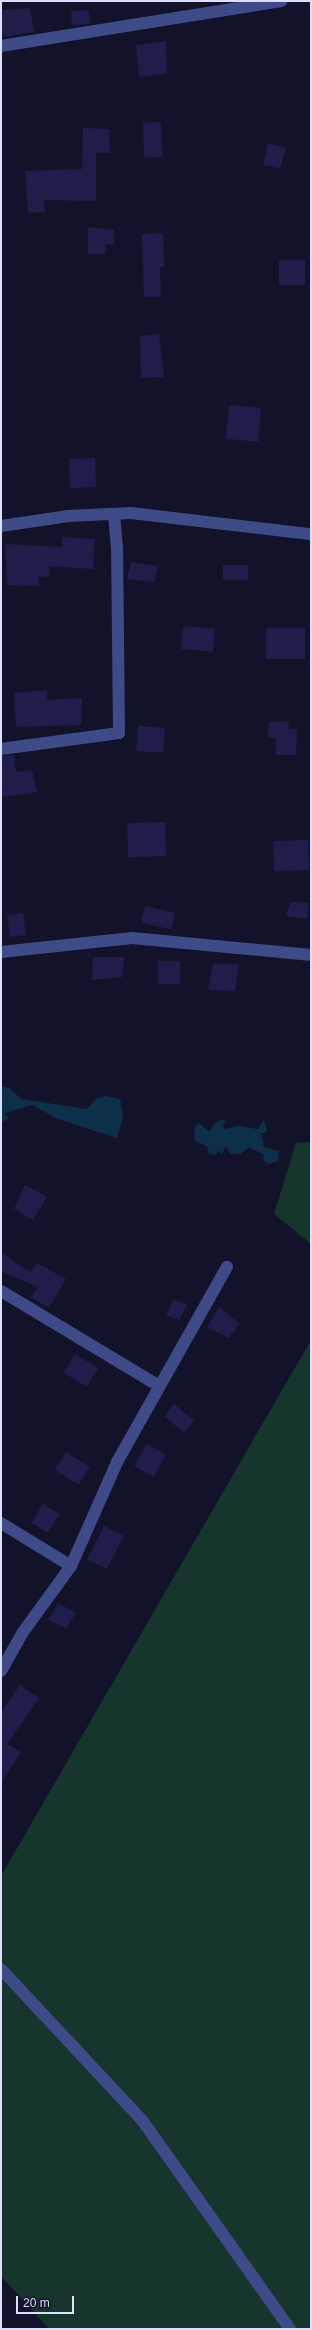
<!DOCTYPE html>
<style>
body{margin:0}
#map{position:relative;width:312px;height:2330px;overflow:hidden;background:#12132b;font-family:Helvetica,sans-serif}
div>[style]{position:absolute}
.green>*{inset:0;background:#15352d}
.water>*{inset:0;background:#0d2f49}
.building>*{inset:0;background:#1f1e4b;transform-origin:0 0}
.minor>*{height:12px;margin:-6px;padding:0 6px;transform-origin:6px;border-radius:6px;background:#3f4a88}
span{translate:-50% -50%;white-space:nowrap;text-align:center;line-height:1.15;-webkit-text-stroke:4px #12132b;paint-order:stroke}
.frame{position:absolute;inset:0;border:2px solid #dddffe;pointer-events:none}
.scale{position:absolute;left:16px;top:2296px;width:58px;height:18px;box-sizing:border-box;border:2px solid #dddffe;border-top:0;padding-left:5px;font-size:12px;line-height:14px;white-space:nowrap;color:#dddffe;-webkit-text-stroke:3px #12132b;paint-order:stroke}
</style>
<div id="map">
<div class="green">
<div style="clip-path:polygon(311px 1142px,311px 1244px,274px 1214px,296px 1143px)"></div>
<div style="clip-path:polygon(311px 1340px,311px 2329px,49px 2329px,1px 2276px,1px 1876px)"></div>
</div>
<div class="water">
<div style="clip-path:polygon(1px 1086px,10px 1088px,21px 1099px,87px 1109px,96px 1099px,105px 1096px,120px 1099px,123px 1117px,117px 1138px,58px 1119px,32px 1105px,5px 1113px,9px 1118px,1px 1123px)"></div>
<div style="clip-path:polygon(224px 1119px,226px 1123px,222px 1125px,225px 1129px,238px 1126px,258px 1129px,264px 1120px,267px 1132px,259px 1134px,262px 1135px,264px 1147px,279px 1151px,278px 1161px,268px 1164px,264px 1161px,263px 1154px,249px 1147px,240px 1154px,230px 1154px,226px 1146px,222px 1154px,217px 1151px,216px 1155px,209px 1154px,207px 1146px,195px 1141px,194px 1128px,199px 1123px,209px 1132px,216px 1122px)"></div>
</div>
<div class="building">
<div style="clip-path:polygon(30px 8px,34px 32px,1px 37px,1px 10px)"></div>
<div style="left:89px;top:10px;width:14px;height:18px;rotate:86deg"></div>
<div style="clip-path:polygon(166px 41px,167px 73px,139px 77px,136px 45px)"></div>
<div style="left:161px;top:122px;width:35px;height:18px;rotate:88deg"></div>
<div style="clip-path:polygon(83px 128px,109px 129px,110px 153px,96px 153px,96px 201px,44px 200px,45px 212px,28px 213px,25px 171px,82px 169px)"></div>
<div style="clip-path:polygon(268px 143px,286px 148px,280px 168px,263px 165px)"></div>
<div style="clip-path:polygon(88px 227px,114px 230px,114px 244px,106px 245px,105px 254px,88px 254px)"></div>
<div style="clip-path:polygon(163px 233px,164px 267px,160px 267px,161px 297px,144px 297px,142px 234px)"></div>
<div style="left:279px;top:260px;width:26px;height:25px"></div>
<div style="clip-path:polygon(159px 334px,164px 377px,141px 378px,140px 336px)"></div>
<div style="left:229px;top:405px;width:32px;height:34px;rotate:5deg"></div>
<div style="left:95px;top:458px;width:29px;height:26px;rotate:88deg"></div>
<div style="clip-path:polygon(62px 537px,95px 539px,93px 569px,49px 566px,50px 576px,38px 577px,39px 586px,7px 585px,5px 544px,62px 547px)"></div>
<div style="clip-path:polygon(131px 562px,158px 566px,154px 582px,127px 579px)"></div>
<div style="left:223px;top:565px;width:25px;height:15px"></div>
<div style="left:183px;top:626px;width:32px;height:23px;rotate:5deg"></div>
<div style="left:266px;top:628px;width:39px;height:31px"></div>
<div style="clip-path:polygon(47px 690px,47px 700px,82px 698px,81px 725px,16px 727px,14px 693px)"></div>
<div style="clip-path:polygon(289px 721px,288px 729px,297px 729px,296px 755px,276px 755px,276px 738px,267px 737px,269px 722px)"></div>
<div style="left:138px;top:726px;width:27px;height:25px;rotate:4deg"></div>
<div style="clip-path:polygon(14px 755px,16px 772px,32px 770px,37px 792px,2px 797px,1px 756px)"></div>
<div style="left:165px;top:822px;width:34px;height:38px;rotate:88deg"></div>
<div style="left:308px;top:840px;width:30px;height:35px;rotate:88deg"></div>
<div style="clip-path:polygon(291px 902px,309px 903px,307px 919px,286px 916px)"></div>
<div style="left:145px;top:906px;width:31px;height:17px;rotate:13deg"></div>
<div style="left:23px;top:913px;width:22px;height:16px;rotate:82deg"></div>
<div style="clip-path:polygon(93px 957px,124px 957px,122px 977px,92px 980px)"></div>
<div style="left:158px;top:961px;width:22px;height:23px"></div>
<div style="clip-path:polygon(213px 964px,239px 964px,235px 991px,208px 990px)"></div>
<div style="clip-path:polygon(25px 1185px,47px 1197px,33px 1220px,14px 1209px)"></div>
<div style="clip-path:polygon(1px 1252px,31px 1273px,37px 1263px,66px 1279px,49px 1308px,31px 1297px,38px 1287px,1px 1271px)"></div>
<div style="clip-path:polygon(173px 1300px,187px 1304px,180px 1320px,166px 1316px)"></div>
<div style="clip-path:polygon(219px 1307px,240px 1324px,228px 1338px,207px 1327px)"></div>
<div style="left:75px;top:1354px;width:27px;height:22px;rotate:31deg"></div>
<div style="left:174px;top:1404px;width:26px;height:16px;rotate:39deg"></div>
<div style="left:147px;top:1444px;width:22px;height:25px;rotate:30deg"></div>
<div style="left:66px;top:1452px;width:28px;height:21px;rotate:32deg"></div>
<div style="left:43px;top:1504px;width:19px;height:22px;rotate:32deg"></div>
<div style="left:104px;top:1526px;width:22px;height:37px;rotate:27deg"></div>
<div style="clip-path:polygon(58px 1603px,76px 1613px,66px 1628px,48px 1620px)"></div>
<div style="clip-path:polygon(20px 1685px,39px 1698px,7px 1744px,21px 1752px,1px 1784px,1px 1713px)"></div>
</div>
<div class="minor">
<div style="left:1px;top:46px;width:284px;rotate:-9.1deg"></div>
<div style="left:1px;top:526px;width:68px;rotate:-8.5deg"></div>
<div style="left:68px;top:516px;width:63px;rotate:-2.7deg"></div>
<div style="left:131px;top:513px;width:181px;rotate:6.7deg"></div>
<div style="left:1px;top:749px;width:119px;rotate:-7.7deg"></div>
<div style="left:119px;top:733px;width:185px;rotate:-90.6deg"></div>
<div style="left:117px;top:548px;width:34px;rotate:-95deg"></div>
<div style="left:1px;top:952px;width:132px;rotate:-6.1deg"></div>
<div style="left:132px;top:938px;width:180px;rotate:5.4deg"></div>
<div style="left:1px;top:1291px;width:184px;rotate:31deg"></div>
<div style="left:1px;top:1523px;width:82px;rotate:31.6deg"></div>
<div style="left:1px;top:1671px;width:45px;rotate:-60.6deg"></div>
<div style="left:23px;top:1632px;width:82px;rotate:-54deg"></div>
<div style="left:71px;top:1566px;width:114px;rotate:-66.1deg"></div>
<div style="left:117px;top:1462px;width:224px;rotate:-60.6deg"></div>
<div style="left:1px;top:1969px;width:207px;rotate:47deg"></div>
<div style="left:142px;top:2120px;width:256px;rotate:54.7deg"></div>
</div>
<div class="frame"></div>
<div class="scale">20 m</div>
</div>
